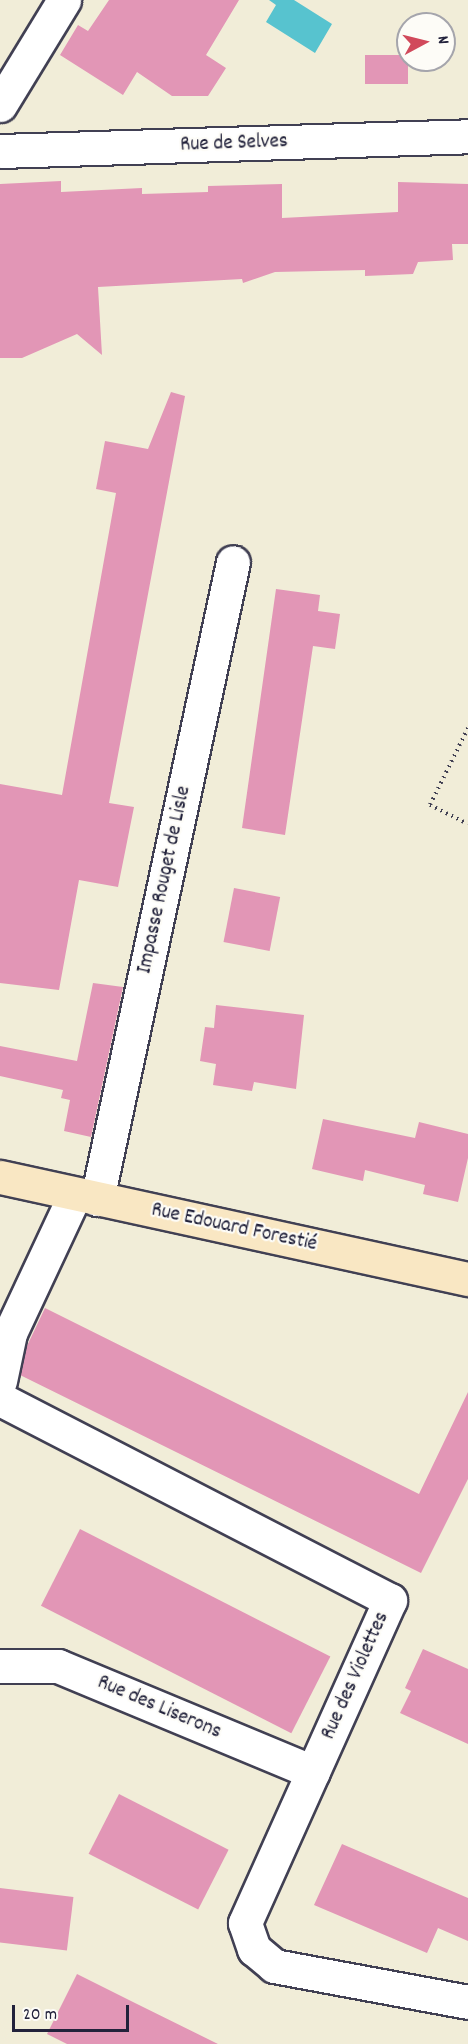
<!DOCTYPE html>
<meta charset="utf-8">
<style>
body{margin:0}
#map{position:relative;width:468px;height:2044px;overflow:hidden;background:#f1edd8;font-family:Dekko,sans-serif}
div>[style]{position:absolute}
.water>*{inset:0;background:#57c3cf}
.building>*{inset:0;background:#e296b6;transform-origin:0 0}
.path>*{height:4px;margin-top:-2px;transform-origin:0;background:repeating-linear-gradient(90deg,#414053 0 1.5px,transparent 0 6px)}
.roads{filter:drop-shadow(2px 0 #414053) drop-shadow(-2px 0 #414053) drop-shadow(0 2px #414053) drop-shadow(0 -2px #414053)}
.street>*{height:33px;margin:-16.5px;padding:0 16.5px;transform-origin:16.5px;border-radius:16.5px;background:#fff}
.secondary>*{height:33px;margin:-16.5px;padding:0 16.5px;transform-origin:16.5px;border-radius:16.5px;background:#f9e7c3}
span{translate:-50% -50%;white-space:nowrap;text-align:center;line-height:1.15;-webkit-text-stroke:4.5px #fdfcf7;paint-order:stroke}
.street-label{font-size:21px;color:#22223b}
.north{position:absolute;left:396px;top:12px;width:60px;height:60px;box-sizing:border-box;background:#fdfcf7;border:2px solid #a5a5ac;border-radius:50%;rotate:83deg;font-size:16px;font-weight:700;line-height:24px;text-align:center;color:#22223b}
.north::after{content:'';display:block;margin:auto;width:21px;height:27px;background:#d1495b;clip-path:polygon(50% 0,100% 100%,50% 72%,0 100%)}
.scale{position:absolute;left:12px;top:2005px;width:117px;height:27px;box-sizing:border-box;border:3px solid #22223b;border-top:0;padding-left:8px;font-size:18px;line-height:21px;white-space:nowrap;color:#22223b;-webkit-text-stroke:4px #fdfcf7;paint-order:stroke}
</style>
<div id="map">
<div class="water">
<div style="clip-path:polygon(269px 0,294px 0,332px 24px,315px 53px,266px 22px,276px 5px)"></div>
</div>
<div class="building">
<div style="clip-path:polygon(109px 0,239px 0,206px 55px,226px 68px,208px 96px,172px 96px,137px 72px,123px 95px,60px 55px,78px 25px,88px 31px)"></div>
<div style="left:408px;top:55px;width:29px;height:43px;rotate:90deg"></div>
<div style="clip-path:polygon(61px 181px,61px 192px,142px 188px,142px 194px,208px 192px,208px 186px,282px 184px,282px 218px,398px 212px,398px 182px,468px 184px,468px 244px,452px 244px,453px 260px,418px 262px,413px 274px,365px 276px,365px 270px,275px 272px,243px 283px,242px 279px,98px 287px,102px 355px,77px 334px,22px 358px,0 358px,0 184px)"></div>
<div style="clip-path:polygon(171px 392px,185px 396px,109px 803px,134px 807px,118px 887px,79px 880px,59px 990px,0 983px,0 784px,62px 795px,116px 493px,96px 489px,105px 441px,148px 449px)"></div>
<div style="clip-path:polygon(276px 589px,320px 595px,318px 611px,340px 614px,335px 649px,313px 646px,285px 835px,242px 828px)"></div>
<div style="left:234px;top:888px;width:47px;height:55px;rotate:11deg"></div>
<div style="clip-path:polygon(93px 983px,123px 987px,91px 1137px,64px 1131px,70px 1100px,61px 1098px,63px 1090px,0 1076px,0 1046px,77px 1061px)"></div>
<div style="clip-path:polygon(216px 1005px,304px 1015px,296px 1089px,254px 1082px,252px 1091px,213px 1085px,216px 1064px,200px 1061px,205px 1027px,214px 1028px)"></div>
<div style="clip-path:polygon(323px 1119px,415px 1138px,419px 1122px,468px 1134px,468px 1158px,458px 1202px,423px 1194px,425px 1185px,365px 1170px,363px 1181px,312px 1169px)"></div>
<div style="clip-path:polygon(45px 1308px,419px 1494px,468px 1392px,468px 1479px,421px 1573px,20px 1375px,26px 1348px)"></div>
<div style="left:80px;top:1529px;width:281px;height:86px;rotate:27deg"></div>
<div style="clip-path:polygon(423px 1649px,468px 1669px,468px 1744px,400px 1713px,411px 1691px,405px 1688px)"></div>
<div style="left:119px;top:1794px;width:123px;height:67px;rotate:27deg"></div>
<div style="clip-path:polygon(342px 1844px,468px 1898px,468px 1941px,438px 1928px,427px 1953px,314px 1905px)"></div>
<div style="left:0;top:1888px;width:74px;height:54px;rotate:7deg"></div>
<div style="clip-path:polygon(77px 1974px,135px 2003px,218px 2044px,67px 2044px,47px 2034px)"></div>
</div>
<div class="path">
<div style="left:468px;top:728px;width:86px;rotate:116.3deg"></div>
<div style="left:430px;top:805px;width:42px;rotate:26.6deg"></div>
</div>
<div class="roads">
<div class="street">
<div style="left:0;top:105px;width:123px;rotate:-58.6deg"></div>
<div style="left:0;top:151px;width:468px;rotate:-1.8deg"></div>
<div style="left:97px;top:1199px;width:651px;rotate:-77.95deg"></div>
<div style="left:0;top:1381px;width:49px;rotate:-78.2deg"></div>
<div style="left:10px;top:1333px;width:153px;rotate:-64.9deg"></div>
<div style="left:0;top:1399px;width:439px;rotate:27.3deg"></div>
<div style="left:390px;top:1600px;width:354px;rotate:114.2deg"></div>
<div style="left:245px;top:1923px;width:28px;rotate:71deg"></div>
<div style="left:254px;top:1949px;width:26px;rotate:40deg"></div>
<div style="left:274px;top:1966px;width:197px;rotate:10.5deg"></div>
<div style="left:0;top:1666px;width:58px"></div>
<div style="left:58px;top:1666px;width:276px;rotate:22.6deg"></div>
</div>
<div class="secondary">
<div style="left:0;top:1177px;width:479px;rotate:12.3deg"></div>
</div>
</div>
<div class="street-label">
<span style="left:234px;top:144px;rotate:-2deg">Rue de Selves</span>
<span style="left:165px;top:880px;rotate:-78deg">Impasse Rouget de Lisle</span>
<span style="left:234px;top:1228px;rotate:12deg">Rue Edouard Forestié</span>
<span style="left:356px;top:1676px;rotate:-66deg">Rue des Violettes</span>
<span style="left:159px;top:1708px;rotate:23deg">Rue des Liserons</span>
</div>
<div class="north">N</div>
<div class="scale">20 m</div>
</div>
